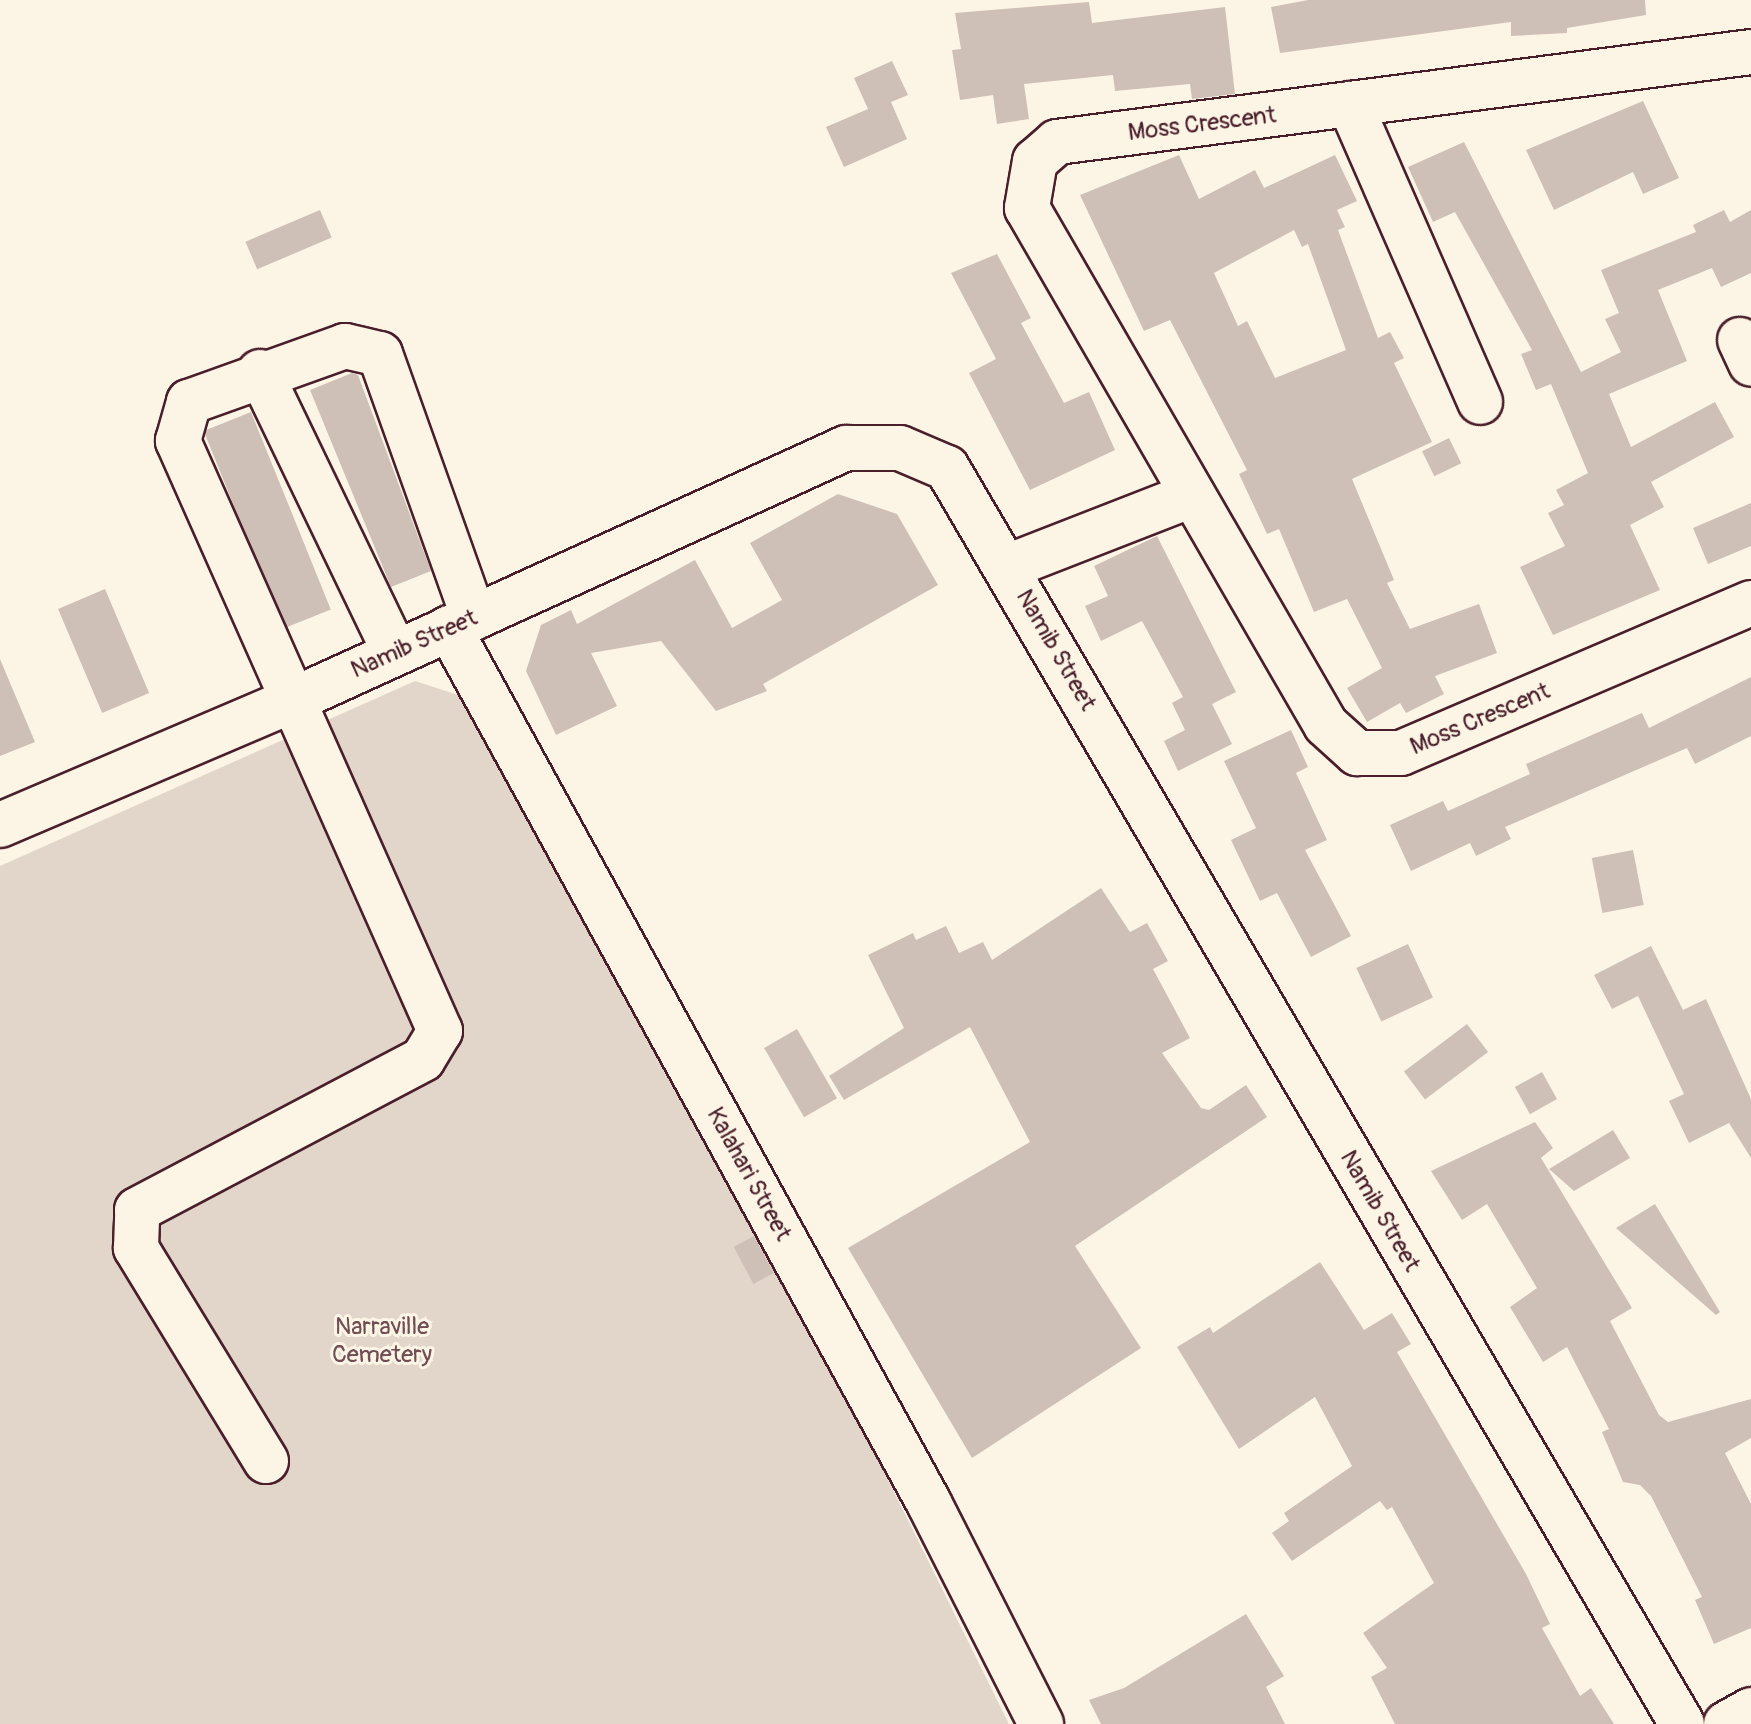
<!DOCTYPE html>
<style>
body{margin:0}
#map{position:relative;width:1751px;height:1724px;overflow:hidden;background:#fcf5e5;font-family:Pangolin,sans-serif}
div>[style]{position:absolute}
.green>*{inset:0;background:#e2d5ca}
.building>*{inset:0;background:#cfc0b7;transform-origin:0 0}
.roads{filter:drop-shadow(2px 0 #4a1f2b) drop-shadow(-2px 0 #4a1f2b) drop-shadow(0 2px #4a1f2b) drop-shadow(0 -2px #4a1f2b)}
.minor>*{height:44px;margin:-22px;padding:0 22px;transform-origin:22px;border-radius:22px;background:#fcf5e5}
span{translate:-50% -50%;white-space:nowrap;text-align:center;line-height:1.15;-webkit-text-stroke:6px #fcf5e5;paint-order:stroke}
.street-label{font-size:24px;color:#4a1f2b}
.park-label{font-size:24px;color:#704c53}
</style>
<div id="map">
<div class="green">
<div style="clip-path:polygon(415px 681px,461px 696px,796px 1294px,1009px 1724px,0 1724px,0 866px)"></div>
</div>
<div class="building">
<div style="clip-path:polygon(1308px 0,1645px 0,1646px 15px,1567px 28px,1567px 33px,1511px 36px,1511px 22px,1280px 53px,1271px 7px)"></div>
<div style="clip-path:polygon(1089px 2px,1092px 23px,1225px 7px,1235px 94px,1192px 99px,1190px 84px,1115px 91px,1113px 75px,1024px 84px,1029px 119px,997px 124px,993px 95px,960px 100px,952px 50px,961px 49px,955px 13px)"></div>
<div style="clip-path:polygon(892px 61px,908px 95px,891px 102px,907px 139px,844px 167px,826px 127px,868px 109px,854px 78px)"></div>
<div style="clip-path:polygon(1643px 101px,1679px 178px,1643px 194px,1633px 172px,1554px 210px,1526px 150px)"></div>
<div style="clip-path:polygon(1464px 142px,1581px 372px,1621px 352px,1605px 319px,1619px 313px,1601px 270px,1696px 232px,1693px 225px,1724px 210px,1730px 222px,1751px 210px,1751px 273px,1721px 287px,1712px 268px,1658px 290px,1687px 361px,1609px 394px,1631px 447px,1715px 402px,1734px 437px,1651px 482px,1664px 507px,1630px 525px,1660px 590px,1553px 635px,1520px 567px,1565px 546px,1548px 513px,1564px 505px,1556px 490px,1588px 473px,1551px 384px,1536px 390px,1521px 354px,1532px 350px,1455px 212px,1433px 222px,1408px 167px)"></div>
<div style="clip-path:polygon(evenodd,1179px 155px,1199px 199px,1255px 170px,1264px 188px,1335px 155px,1357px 201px,1337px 210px,1345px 227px,1338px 230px,1378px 338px,1390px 332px,1404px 358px,1394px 363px,1432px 442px,1352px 479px,1394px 580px,1387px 583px,1410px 629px,1479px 604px,1497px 653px,1435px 676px,1444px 694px,1406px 713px,1400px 703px,1367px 722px,1347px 688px,1382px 668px,1347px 599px,1314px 612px,1279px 529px,1267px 534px,1239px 474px,1247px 470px,1170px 320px,1144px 331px,1080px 195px,1179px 155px,1294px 230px,1302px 247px,1308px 244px,1346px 350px,1275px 378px,1247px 321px,1238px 326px,1214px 273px,1294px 230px)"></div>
<div style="left:320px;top:210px;width:30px;height:81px;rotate:67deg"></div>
<div style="clip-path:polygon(997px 254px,1031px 318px,1021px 323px,1064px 403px,1089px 392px,1115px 450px,1030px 490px,969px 373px,996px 359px,951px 273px)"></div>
<div style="clip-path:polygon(352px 373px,358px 375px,431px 571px,391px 587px,310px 390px)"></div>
<div style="left:251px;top:412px;width:213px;height:51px;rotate:68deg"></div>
<div style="left:1449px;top:438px;width:28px;height:30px;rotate:64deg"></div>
<div style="clip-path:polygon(838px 494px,897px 514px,938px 585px,763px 684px,767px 691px,716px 711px,661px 641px,591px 653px,617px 706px,556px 735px,526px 671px,541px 625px,571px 610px,577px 624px,695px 560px,732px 628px,782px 600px,750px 543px)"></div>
<div style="clip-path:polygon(1751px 503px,1751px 546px,1708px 564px,1693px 528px)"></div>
<div style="clip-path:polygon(1157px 536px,1236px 692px,1212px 704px,1232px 744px,1178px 771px,1164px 741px,1185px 730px,1172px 703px,1183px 697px,1142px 621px,1101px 641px,1085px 606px,1108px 596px,1094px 566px)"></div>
<div style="left:105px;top:589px;width:113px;height:51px;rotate:67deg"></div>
<div style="clip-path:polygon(0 659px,35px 742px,0 756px)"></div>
<div style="clip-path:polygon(1751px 677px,1751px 736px,1695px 764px,1687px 748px,1505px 827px,1511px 839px,1476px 856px,1470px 843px,1411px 871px,1390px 825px,1443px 801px,1448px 811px,1530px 774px,1526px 764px,1642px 713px,1649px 728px)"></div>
<div style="clip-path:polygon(1291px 730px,1308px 767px,1296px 773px,1327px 840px,1305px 850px,1351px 936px,1311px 957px,1277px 893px,1260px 901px,1231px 840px,1256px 828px,1224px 761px)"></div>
<div style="left:1633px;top:850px;width:56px;height:42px;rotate:79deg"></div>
<div style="clip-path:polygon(1101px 888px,1130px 932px,1147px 923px,1168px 961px,1153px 969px,1190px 1038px,1162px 1053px,1201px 1108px,1209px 1110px,1246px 1085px,1267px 1117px,1075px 1246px,1141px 1348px,972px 1458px,848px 1248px,1030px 1142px,970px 1027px,844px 1100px,829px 1076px,904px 1028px,868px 955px,913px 933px,916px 940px,946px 926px,959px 953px,983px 942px,992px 960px)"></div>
<div style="left:1408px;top:944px;width:59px;height:57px;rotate:65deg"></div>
<div style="clip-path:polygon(1651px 946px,1683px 1010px,1706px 999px,1751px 1099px,1751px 1158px,1729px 1123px,1689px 1143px,1669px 1101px,1684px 1094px,1638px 996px,1612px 1009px,1594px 975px)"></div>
<div style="left:1467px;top:1024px;width:35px;height:79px;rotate:53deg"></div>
<div style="left:797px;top:1029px;width:80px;height:38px;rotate:60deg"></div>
<div style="left:1542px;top:1072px;width:31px;height:31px;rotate:61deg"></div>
<div style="clip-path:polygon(1535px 1122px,1553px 1148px,1541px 1158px,1632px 1308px,1610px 1321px,1659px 1415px,1668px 1422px,1751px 1399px,1751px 1438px,1725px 1453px,1751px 1504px,1751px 1628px,1714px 1644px,1695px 1600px,1702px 1597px,1651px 1496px,1640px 1485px,1623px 1482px,1602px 1432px,1609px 1429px,1567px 1347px,1543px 1362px,1510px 1307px,1537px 1288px,1487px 1204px,1462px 1220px,1431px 1171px)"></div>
<div style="clip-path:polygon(1613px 1130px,1630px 1158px,1574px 1191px,1549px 1169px)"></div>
<div style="clip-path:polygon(1655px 1204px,1720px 1312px,1716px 1315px,1616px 1228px)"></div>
<div style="left:754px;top:1236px;width:42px;height:23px;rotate:62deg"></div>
<div style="clip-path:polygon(1320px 1262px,1364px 1330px,1392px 1313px,1411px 1344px,1397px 1352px,1526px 1574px,1550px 1624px,1542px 1628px,1580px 1696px,1591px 1688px,1614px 1724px,1395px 1724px,1371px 1677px,1387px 1668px,1363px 1633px,1434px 1583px,1392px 1507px,1387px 1510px,1380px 1501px,1292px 1561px,1272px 1533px,1289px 1521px,1284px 1513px,1352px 1466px,1315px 1397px,1239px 1449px,1177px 1347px,1210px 1327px,1213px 1333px)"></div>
<div style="clip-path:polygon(1246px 1614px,1284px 1676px,1266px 1687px,1285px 1724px,1101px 1724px,1089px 1700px,1124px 1688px)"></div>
</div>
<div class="roads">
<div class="minor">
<div style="left:1751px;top:52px;width:700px;rotate:172.61deg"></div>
<div style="left:1057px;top:142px;width:29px;rotate:139deg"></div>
<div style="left:1035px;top:161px;width:48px;rotate:99.7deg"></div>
<div style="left:1027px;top:208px;width:597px;rotate:59.96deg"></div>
<div style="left:1326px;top:725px;width:42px;rotate:42.1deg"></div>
<div style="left:1357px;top:753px;width:44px"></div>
<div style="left:1401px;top:753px;width:381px;rotate:-23.2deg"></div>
<div style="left:1350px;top:104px;width:325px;rotate:66.4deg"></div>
<div style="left:1740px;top:340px;width:26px;rotate:65deg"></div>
<div style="left:260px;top:372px;width:310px;rotate:64.3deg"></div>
<div style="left:1007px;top:567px;width:199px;rotate:-21.3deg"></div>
<div style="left:449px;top:628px;width:998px;rotate:61.25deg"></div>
<div style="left:929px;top:1503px;width:248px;rotate:63.1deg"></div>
<div style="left:0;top:825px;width:319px;rotate:-23.1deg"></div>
<div style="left:293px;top:700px;width:608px;rotate:-24.5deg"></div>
<div style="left:846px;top:448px;width:54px"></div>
<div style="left:900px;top:448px;width:51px;rotate:23.1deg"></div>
<div style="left:947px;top:468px;width:1455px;rotate:59.66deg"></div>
<div style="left:266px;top:1461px;width:250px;rotate:-121.4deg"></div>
<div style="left:136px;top:1248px;width:38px;rotate:-88deg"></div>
<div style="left:137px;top:1210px;width:323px;rotate:-27.8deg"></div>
<div style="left:423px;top:1059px;width:33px;rotate:-59deg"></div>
<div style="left:440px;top:1031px;width:646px;rotate:-113.94deg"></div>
<div style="left:178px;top:441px;width:41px;rotate:-74.2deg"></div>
<div style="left:189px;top:402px;width:166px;rotate:-19.7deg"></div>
<div style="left:345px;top:346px;width:36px;rotate:13deg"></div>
<div style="left:380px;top:354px;width:280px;rotate:70.4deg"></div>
<div style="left:1726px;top:1724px;width:29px;rotate:-29deg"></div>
</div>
</div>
<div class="street-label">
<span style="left:1202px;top:124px;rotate:-7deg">Moss Crescent</span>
<span style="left:414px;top:644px;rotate:-24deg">Namib Street</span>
<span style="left:1056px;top:650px;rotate:60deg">Namib Street</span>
<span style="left:1480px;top:719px;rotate:-23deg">Moss Crescent</span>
<span style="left:749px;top:1174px;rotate:61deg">Kalahari Street</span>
<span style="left:1380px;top:1211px;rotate:60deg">Namib Street</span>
</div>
<div class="park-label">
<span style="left:382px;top:1341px">Narraville<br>Cemetery</span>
</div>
</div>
